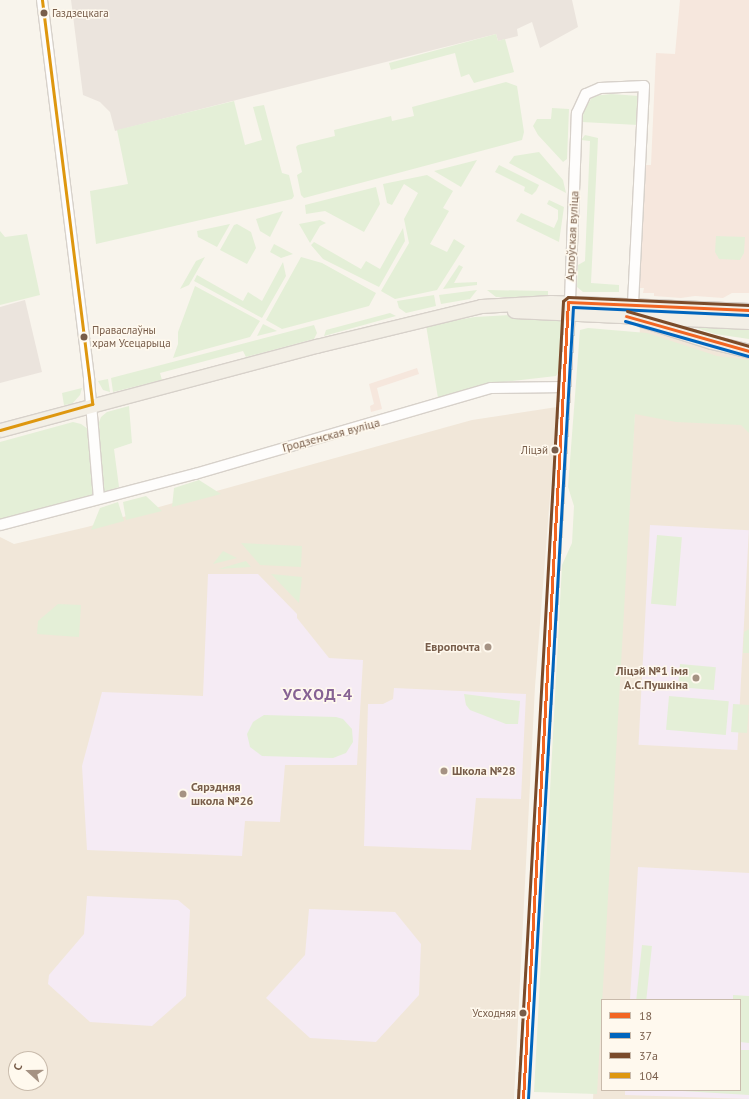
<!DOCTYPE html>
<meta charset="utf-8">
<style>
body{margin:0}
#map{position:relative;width:749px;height:1099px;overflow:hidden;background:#f8f4ec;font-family:"PT Sans",sans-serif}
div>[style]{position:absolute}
.residential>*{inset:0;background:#f1e7d9}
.commercial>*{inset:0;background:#f6e7dd}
.industrial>*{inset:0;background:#ebe4dd}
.education>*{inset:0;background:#f5ebf4;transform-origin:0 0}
.green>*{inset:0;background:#e4efd7;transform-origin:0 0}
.roads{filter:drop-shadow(1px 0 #d7d1ca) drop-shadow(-1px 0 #d7d1ca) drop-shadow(0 1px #d7d1ca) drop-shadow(0 -1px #d7d1ca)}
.minor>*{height:10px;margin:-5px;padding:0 5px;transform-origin:5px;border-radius:5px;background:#fefdfc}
.major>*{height:13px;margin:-6.5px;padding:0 6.5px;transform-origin:6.5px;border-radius:6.5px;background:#f3efe6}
.bus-1>*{height:3px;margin:-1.5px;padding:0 1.5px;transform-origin:1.5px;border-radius:1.5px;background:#f26522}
.bus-2>*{height:3px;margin:-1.5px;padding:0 1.5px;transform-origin:1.5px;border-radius:1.5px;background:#0065bd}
.bus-3>*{height:3px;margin:-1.5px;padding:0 1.5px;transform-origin:1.5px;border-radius:1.5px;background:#7a4b2a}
.bus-4>*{height:3px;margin:-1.5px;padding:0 1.5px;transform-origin:1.5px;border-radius:1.5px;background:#de970f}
.dots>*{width:11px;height:11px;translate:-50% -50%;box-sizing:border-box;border:2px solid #fff9ee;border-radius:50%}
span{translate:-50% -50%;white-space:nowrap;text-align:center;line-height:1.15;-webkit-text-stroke:3px #fff9ee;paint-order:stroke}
.bus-label{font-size:11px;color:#785d4a}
.left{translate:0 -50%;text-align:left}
.right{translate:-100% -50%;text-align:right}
.street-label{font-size:12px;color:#785d4a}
.poi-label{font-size:12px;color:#785d4a;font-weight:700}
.district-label{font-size:16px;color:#866294;font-weight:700;letter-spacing:1px}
.legend{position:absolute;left:601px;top:999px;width:140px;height:92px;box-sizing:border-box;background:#fff9ee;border:1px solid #c9bbac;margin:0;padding:5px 7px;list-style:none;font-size:12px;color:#785d4a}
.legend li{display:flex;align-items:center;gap:8px;height:20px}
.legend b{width:20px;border:1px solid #c9bbac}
.north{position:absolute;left:8px;top:1051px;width:40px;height:40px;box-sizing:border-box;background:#fff9ee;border:1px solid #c9bbac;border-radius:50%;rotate:291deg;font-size:11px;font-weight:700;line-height:16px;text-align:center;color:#785d4a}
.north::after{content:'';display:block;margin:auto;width:14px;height:18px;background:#a59283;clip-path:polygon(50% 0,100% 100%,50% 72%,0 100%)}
</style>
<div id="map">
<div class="residential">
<div style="clip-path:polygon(evenodd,640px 327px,731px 352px,749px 354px,749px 1099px,593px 1099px,640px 327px,602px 1000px,740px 1000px,740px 1090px,602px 1090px,602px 1000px)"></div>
<div style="clip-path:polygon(evenodd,557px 407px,535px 687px,514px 1099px,0 1099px,0 537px,14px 544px,87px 527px,472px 420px,557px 407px,16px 1059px,40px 1059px,40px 1083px,16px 1083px,16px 1059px)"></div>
</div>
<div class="commercial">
<div style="clip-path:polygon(680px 0,749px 0,749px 293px,732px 293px,723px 298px,695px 296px,681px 298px,654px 296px,654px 293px,643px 293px,644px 288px,639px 288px,646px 165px,651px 165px,656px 53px,675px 54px)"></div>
<div style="clip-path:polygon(417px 368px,419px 374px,377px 388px,382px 409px,371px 412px,370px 406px,374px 404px,369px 384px)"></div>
</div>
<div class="industrial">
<div style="clip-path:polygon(71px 0,572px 0,578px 27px,540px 48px,532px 22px,517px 29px,518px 36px,498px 41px,496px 34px,115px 131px,110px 112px,100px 102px,83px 95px)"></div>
<div style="clip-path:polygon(25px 300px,42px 372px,0 383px,0 307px)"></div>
</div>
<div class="education">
<div style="left:650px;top:525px;width:99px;height:220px;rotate:3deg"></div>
<div style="clip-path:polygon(208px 574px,258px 574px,297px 614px,297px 618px,329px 658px,363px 660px,357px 765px,285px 765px,280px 822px,245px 821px,242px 856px,87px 850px,82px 766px,102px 692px,203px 696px)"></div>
<div style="clip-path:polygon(394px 688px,526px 694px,521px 799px,476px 798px,471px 850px,364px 846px,368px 704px,383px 704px,393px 699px)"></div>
<div style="clip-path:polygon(638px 867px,749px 873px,749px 1099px,625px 1095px,625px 1090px,740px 1090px,740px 1000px,630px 1000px)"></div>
<div style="clip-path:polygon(87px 896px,178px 900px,190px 910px,186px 996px,152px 1026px,90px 1022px,48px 984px,49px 975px,84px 934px)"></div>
<div style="clip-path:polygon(309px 909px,395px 912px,421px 944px,419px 995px,376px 1042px,310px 1038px,266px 998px,305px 955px)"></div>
</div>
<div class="green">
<div style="clip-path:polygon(496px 34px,498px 41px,505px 39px,514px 72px,474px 83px,469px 74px,461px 77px,455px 53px,391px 70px,389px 63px)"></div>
<div style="clip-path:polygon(506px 82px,517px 86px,524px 132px,522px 140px,304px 198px,301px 195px,297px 175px,302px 172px,296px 147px,298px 145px,335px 136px,334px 130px,391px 116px,392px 121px,414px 116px,412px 107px)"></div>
<div style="clip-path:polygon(611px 94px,639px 96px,638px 125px,582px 122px,584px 110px,593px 96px)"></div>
<div style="clip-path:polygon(234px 101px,245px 145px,262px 140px,253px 107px,264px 105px,282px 173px,289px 175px,294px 196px,292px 199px,96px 244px,90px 191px,128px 184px,117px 130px)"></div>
<div style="clip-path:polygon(552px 108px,569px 109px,567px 159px,563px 162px,538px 135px,533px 126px,537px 119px,551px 119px)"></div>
<div style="clip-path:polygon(585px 135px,598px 138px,591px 283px,619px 285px,619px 292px,583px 292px,577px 287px,578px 265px,585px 261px,590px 141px,581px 140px)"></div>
<div style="clip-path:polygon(539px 152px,563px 180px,566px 193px,509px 163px,514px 156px)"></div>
<div style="clip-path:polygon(477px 160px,461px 187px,434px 171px)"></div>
<div style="clip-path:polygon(499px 165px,539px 185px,536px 191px,532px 195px,524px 191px,525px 187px,495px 172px)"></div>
<div style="clip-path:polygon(427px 175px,453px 191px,443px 208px,449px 211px,430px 244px,447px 252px,454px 239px,465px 246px,437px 290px,395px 299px,381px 291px,409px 243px,404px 219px,418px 193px,404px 184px,392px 205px,387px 203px,383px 184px)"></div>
<div style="clip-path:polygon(376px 187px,380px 204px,364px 232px,325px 211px,306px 214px,305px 205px)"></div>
<div style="clip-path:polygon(549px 200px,564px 207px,559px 242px,516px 221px,521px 213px,554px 228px,558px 219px,558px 210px,547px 204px)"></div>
<div style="clip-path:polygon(283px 211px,270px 237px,260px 231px,256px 219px)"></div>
<div style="clip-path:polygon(320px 220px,326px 223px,320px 226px,310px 243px,299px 224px)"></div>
<div style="clip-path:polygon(230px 224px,217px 247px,198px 237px,197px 231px)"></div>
<div style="clip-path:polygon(237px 224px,251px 232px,256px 248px,247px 264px,220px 250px,234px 225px)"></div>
<div style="clip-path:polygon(403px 228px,405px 241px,379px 287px,323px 259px,311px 245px,314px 242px,361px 269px,366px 261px,380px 269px)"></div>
<div style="clip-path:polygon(0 231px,5px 237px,27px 234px,40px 295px,0 305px)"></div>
<div style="clip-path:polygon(716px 236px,745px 237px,744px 253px,740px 260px,719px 259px,715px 252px)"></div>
<div style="clip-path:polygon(274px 244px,293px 254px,281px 258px,270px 252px)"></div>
<div style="clip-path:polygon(205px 257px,189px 285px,180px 289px,196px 261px)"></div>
<div style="clip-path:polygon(301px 257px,322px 263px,376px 293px,369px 306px,282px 329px,266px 320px)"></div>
<div style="clip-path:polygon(283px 262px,286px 276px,262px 318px,194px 281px,197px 275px,243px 301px,248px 292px,262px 301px)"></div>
<div style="clip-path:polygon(459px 265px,463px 267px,454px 283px,477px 282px,477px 285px,443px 289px)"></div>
<div style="clip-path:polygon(195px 286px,260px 321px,250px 337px,173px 358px,178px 344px,178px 332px)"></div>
<div style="clip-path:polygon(477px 290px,470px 299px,441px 304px,439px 295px)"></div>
<div style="clip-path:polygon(487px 290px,548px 291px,548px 297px,496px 297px)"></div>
<div style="clip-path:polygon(434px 295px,436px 306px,406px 313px,399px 308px,397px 301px)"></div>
<div style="clip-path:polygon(390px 313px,396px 316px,324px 336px,326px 330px)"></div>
<div style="clip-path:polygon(512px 315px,557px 317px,562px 323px,561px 369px,556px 376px,486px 384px,438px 398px,426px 325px,475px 317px)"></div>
<div style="clip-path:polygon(663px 317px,749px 322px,749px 339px,715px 334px)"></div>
<div style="clip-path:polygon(263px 324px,277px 331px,257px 336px)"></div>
<div style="clip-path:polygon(314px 325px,317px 333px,314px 339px,246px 357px,243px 351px,160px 373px,162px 380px,113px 392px,111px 378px)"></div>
<div style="clip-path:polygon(588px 328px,647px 333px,717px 356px,749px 360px,749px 433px,741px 425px,676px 422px,635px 414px,597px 1094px,534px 1092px,562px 565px,572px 543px,574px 506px,568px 487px,580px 330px)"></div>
<div style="clip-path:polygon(108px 379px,110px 392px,103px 390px,98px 381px)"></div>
<div style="clip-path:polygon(82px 388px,80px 395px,72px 404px,64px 405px,62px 393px)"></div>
<div style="clip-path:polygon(129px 406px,132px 443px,114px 449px,119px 487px,104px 492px,98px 425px,101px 417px,107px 412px)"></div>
<div style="clip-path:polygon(73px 422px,81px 424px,88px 429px,95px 495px,0 520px,0 442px)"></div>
<div style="clip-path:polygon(199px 480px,221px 494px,172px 507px,174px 488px)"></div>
<div style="clip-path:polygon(146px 496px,162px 511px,126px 520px,123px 502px)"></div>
<div style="clip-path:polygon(118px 502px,124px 521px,91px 530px,100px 508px)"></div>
<div style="left:657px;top:535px;width:25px;height:69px;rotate:5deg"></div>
<div style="clip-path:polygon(241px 543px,302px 546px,301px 567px,260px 565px)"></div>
<div style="clip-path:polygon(223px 551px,237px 558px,213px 564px)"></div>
<div style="clip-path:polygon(246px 561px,251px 567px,218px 569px)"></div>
<div style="clip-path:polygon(271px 574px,302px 577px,299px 603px)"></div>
<div style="clip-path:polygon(58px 604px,81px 605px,79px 637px,37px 634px,38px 621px)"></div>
<div style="clip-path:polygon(749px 629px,749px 653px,743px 653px,744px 632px)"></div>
<div style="left:680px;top:664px;width:36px;height:23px;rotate:5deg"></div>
<div style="clip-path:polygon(464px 694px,520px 701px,518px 724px,506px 724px,470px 710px,466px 705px)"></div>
<div style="left:669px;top:696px;width:60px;height:34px;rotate:5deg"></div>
<div style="left:733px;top:704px;width:16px;height:28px;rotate:4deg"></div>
<div style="clip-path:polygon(264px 715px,336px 717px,343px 719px,352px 729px,353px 742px,346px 753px,333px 758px,262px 756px,250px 747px,247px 734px,253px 722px)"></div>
<div style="left:642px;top:945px;width:10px;height:55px;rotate:6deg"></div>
<div style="clip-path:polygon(733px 995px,749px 996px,749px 1043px,740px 1042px,740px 1000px,733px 1000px)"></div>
<div style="clip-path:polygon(740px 1050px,749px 1050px,749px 1095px,682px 1091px,740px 1090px)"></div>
</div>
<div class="roads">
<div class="minor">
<div style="left:42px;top:0;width:383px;rotate:82.9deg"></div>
<div style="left:89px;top:380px;width:118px;rotate:85.2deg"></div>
<div style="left:0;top:525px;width:202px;rotate:-14.7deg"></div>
<div style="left:195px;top:474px;width:308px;rotate:-16.2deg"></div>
<div style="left:491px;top:388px;width:74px;rotate:-0.8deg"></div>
<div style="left:523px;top:1099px;width:772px;rotate:-86.59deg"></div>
<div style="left:569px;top:328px;width:215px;rotate:-87.9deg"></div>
<div style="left:577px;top:113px;width:21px;rotate:-65deg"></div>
<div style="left:586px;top:94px;width:15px;rotate:-23deg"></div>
<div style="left:600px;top:88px;width:44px;rotate:-2.6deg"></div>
<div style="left:644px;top:86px;width:217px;rotate:92.9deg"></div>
</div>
<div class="major">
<div style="left:514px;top:311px;width:235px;rotate:2.7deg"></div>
<div style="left:642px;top:320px;width:72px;rotate:17.7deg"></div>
<div style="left:711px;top:342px;width:39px;rotate:13deg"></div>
<div style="left:0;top:430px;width:327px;rotate:-14.9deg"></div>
<div style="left:316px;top:346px;width:170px;rotate:-13.6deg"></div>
<div style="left:481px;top:306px;width:70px;rotate:-3.3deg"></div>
<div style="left:551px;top:302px;width:198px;rotate:2.3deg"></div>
</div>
</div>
<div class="bus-1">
<div style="left:626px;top:316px;width:128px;rotate:15.9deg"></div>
<div style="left:523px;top:1099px;width:798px;rotate:-86.77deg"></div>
<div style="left:568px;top:302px;width:181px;rotate:2.5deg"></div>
</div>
<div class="bus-2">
<div style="left:625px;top:321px;width:128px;rotate:15.9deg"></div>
<div style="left:528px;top:1099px;width:793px;rotate:-86.75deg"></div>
<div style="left:573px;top:307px;width:176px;rotate:2.6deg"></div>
</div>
<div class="bus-3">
<div style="left:627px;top:311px;width:127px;rotate:16deg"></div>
<div style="left:518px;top:1099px;width:799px;rotate:-86.77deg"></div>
<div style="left:563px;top:301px;width:6px;rotate:-39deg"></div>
<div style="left:568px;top:297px;width:181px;rotate:2.5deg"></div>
</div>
<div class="bus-4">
<div style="left:42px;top:0;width:407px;rotate:82.9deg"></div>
<div style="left:0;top:430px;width:96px;rotate:-15.8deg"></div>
</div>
<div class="dots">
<div style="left:44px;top:13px;background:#785d4a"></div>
<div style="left:84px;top:337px;background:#785d4a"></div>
<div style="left:555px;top:450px;background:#785d4a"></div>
<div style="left:488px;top:647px;background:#a59283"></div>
<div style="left:696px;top:678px;background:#a59283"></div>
<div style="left:444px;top:771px;background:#a59283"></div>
<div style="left:183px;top:794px;background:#a59283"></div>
<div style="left:523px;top:1013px;background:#785d4a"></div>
</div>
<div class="bus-label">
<span class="left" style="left:52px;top:13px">Газдзецкага</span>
<span class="left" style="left:92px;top:337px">Праваслаўны<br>храм Усецарыца</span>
<span class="right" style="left:548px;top:450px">Ліцэй</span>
<span class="right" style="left:516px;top:1013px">Усходняя</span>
</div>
<div class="street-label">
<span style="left:572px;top:236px;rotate:-87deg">Арлоўская вуліца</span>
<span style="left:331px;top:435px;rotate:-15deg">Гродзенская вуліца</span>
</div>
<div class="poi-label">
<span class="right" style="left:480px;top:647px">Европочта</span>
<span class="right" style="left:688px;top:678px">Ліцэй №1 імя<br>А.С.Пушкіна</span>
<span class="left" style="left:452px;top:771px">Школа №28</span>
<span class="left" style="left:191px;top:794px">Сярэдняя<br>школа №26</span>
</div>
<div class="district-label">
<span style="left:318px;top:694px">УСХОД-4</span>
</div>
<ul class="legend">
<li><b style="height:5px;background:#f26522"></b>18</li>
<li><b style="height:5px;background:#0065bd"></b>37</li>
<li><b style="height:5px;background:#7a4b2a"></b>37а</li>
<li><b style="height:5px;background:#de970f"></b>104</li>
</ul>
<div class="north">С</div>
</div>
